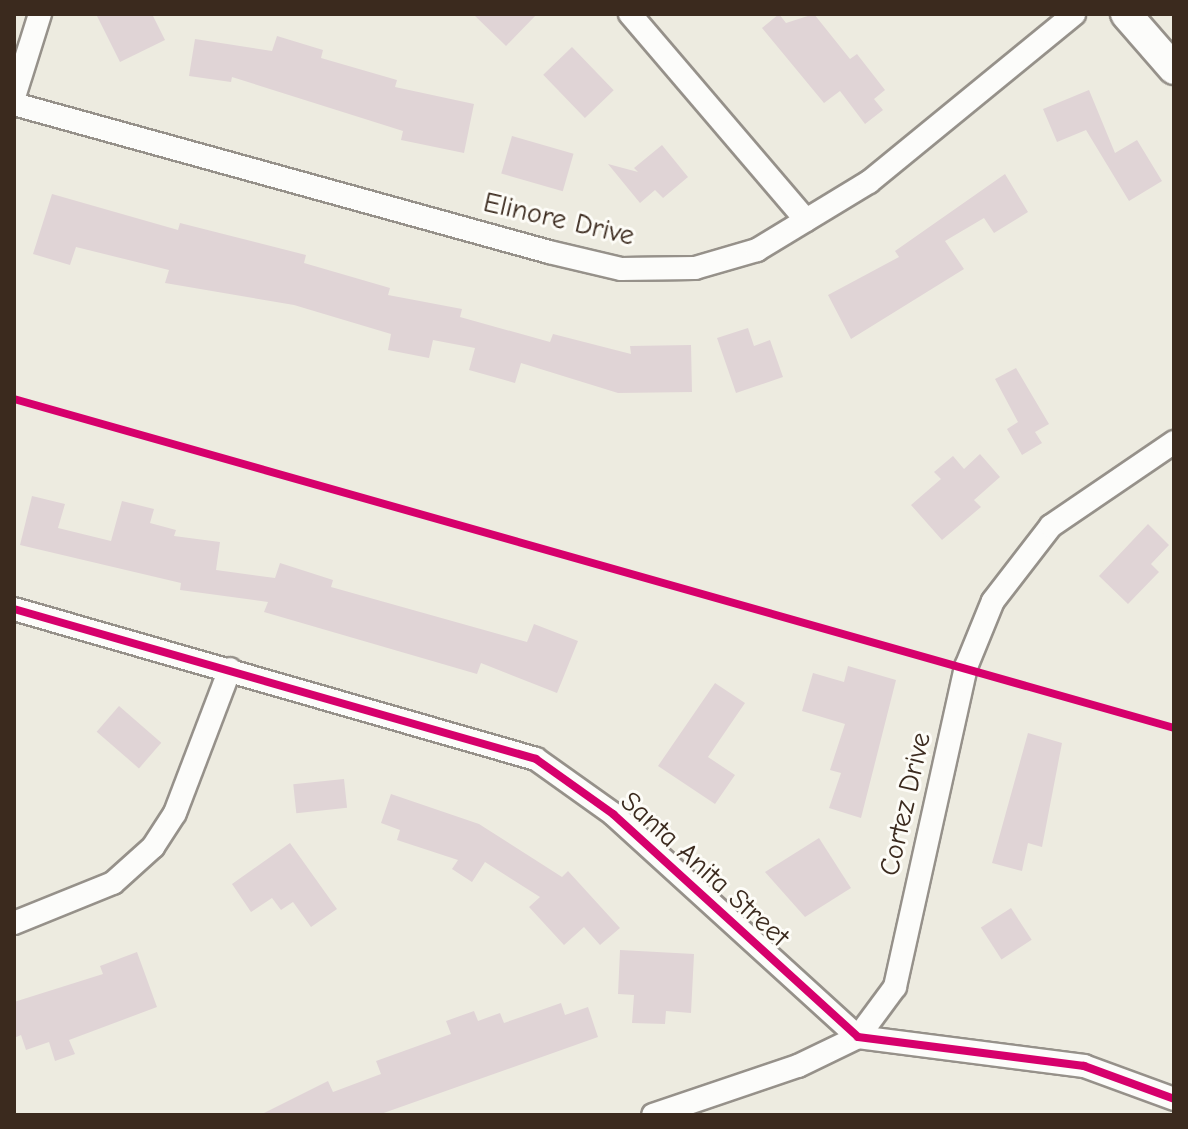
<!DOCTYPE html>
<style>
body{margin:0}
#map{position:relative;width:1188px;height:1129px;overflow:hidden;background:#edebe0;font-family:"Comic Neue",sans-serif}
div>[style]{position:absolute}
.building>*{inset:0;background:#e0d4d6;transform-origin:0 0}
.roads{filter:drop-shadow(2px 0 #96918a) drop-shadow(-2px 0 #96918a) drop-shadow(0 2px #96918a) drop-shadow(0 -2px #96918a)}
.minor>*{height:22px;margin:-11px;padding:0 11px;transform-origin:11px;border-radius:11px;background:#fcfcfa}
.secondary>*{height:30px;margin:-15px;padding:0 15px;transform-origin:15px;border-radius:15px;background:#fcfcfa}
.cycleway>*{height:8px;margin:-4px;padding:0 4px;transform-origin:4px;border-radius:4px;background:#d6006c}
span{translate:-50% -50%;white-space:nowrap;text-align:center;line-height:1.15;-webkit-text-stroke:6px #fdfcf7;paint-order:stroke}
.street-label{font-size:28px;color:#3b2a1e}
.frame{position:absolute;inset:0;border:16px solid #3b2a1e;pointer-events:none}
</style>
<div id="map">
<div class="building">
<div style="clip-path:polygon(96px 14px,152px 14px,165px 40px,120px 62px)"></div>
<div style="clip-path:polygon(473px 14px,537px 14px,506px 46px)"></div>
<div style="clip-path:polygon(779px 14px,786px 23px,814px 14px,850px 59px,857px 54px,885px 90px,874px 99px,883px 110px,865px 124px,840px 91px,824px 103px,762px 28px)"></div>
<div style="clip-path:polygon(277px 36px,323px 50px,321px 58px,397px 80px,395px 87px,474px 104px,464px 153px,401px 140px,403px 131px,232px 77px,231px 82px,189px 76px,195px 39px,272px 51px)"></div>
<div style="left:572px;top:47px;width:60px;height:40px;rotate:46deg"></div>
<div style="clip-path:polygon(1089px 90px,1115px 153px,1137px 140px,1162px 181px,1129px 201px,1086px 130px,1057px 142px,1043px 109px)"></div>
<div style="left:512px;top:136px;width:64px;height:39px;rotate:16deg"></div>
<div style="clip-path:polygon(662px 145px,688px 177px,663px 198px,655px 190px,640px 203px,608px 164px,638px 172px,634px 168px)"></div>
<div style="clip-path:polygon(1005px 174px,1028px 212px,994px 233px,984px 218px,945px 241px,964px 269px,851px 339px,828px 295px,899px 257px,895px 251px)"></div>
<div style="clip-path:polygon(52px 194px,178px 230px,180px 223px,306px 255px,304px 263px,390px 288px,388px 295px,462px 309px,460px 317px,550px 342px,553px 334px,631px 354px,630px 346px,691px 345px,692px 392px,618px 393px,521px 363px,515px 383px,469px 370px,475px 348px,433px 340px,429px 358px,388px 350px,391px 334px,294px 305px,165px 283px,169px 270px,76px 247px,70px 265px,33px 254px)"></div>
<div style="clip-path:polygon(748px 328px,754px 346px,770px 340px,783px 377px,736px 393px,717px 338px)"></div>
<div style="clip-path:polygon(1016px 368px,1049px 424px,1035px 432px,1042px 443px,1022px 455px,1007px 429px,1018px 422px,995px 379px)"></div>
<div style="clip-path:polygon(980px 454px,1000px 477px,974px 500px,981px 507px,942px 540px,911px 505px,941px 479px,934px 472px,953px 456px,964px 469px)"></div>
<div style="clip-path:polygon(32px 496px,65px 504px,58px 528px,111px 541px,122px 501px,154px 509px,150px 523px,176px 530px,174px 536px,220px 542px,216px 570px,275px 578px,280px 563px,333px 580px,331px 587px,527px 642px,534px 624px,578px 641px,557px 693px,481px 663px,477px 674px,264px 612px,268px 602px,180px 590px,181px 583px,20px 545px)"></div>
<div style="clip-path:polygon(1148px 524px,1169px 545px,1151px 564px,1159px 572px,1128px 604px,1099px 576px)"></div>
<div style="clip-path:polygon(848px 666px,896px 680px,861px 818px,829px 808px,841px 773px,830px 770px,845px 724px,802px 711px,813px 673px,844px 682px)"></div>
<div style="clip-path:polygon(715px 683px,745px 703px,708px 757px,735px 775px,715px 804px,658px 766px)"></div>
<div style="left:119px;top:706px;width:56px;height:34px;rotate:41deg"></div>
<div style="clip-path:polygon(1028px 733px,1062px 743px,1042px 847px,1028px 843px,1022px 871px,992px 863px)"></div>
<div style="left:344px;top:779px;width:29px;height:51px;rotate:84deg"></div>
<div style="clip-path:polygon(391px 794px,479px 824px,562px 877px,568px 871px,620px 928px,600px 945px,584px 927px,564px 945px,529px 907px,540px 897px,485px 862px,472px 882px,452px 869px,458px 860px,397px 840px,400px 830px,381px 823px)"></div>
<div style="clip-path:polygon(819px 838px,851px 888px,805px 917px,765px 872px)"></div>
<div style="clip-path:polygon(290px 843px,337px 909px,311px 927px,293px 902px,281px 910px,272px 898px,251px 912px,232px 884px)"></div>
<div style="left:1011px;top:908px;width:38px;height:36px;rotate:57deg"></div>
<div style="clip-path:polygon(620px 950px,694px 954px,691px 1013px,666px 1011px,665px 1024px,632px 1023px,634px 995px,618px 994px)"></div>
<div style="clip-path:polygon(137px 952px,157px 1007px,69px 1040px,75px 1054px,55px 1061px,49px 1042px,26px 1050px,21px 1035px,14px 1038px,14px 1002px,103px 974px,100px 966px)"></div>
<div style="clip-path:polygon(561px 1003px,565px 1015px,588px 1007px,598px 1037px,378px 1115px,260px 1115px,328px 1081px,333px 1092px,381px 1074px,376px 1061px,451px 1034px,446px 1021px,474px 1011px,478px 1021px,500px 1013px,504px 1023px)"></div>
</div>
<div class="roads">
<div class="minor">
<div style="left:630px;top:14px;width:271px;rotate:49.5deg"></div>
<div style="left:14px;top:97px;width:87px;rotate:-72.6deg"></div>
<div style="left:14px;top:104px;width:555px;rotate:15.46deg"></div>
<div style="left:549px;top:252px;width:74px;rotate:13.3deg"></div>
<div style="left:621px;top:269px;width:74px;rotate:-0.8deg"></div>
<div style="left:695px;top:268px;width:65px;rotate:-16.2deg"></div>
<div style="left:757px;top:250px;width:131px;rotate:-31.3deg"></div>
<div style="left:869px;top:182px;width:265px;rotate:-39.3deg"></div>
<div style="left:14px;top:609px;width:543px;rotate:16.03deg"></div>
<div style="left:536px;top:759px;width:95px;rotate:35.5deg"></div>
<div style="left:613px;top:814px;width:331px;rotate:42.3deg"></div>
<div style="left:858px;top:1037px;width:228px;rotate:7.3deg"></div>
<div style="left:1084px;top:1066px;width:96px;rotate:20.1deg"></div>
<div style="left:14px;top:923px;width:107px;rotate:-22deg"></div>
<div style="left:113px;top:883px;width:54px;rotate:-42deg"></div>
<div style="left:153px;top:847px;width:40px;rotate:-57.1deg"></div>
<div style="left:175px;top:813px;width:154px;rotate:-69.1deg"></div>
<div style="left:653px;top:1115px;width:153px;rotate:-18.7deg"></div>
<div style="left:798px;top:1066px;width:67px;rotate:-25.8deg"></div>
<div style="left:858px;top:1037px;width:62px;rotate:-53.5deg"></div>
<div style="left:895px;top:987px;width:328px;rotate:-77.5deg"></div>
<div style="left:966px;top:667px;width:71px;rotate:-67.8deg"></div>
<div style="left:993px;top:601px;width:95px;rotate:-52.3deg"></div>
<div style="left:1051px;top:526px;width:149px;rotate:-34.3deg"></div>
</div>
<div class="secondary">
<div style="left:1126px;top:14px;width:73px;rotate:48.9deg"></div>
</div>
</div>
<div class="cycleway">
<div style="left:14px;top:399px;width:1206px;rotate:15.83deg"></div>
<div style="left:14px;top:609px;width:543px;rotate:16.03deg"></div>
<div style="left:536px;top:759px;width:95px;rotate:35.5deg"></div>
<div style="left:613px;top:814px;width:331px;rotate:42.3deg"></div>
<div style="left:858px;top:1037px;width:228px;rotate:7.3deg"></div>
<div style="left:1084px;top:1066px;width:96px;rotate:20.1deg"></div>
</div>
<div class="street-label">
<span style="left:559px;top:219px;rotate:13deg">Elinore Drive</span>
<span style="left:905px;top:804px;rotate:-77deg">Cortez Drive</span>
<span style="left:705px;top:869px;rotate:42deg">Santa Anita Street</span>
</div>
<div class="frame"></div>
</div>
